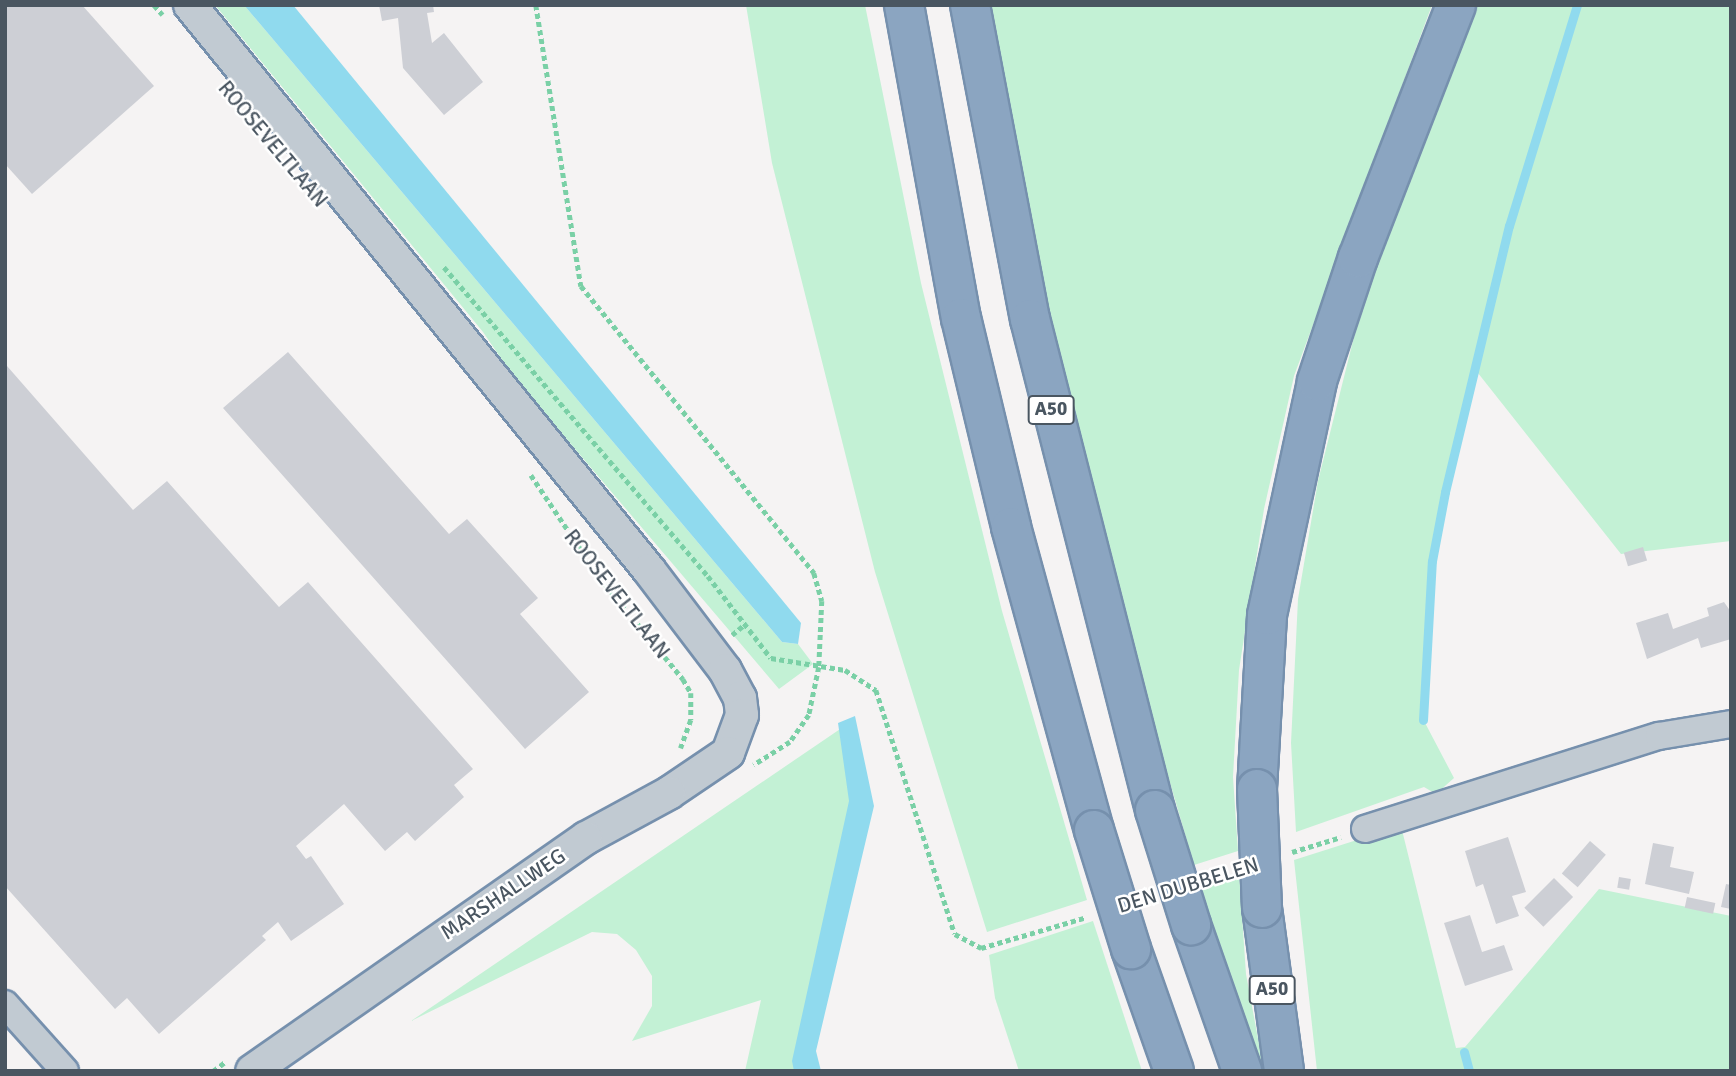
<!DOCTYPE html>
<style>
body{margin:0}
#map{position:relative;width:1736px;height:1076px;overflow:hidden;background:#f5f3f3;font-family:Signika,sans-serif}
div>[style]{position:absolute}
.green>*{inset:0;background:#c3f1d5}
.water>*{inset:0;background:#90daee}
.stream>*{height:9px;margin:-4.5px;padding:0 4.5px;transform-origin:4.5px;border-radius:4.5px;background:#90daee}
.building>*{inset:0;background:#cdcfd5;transform-origin:0 0}
.path>*{height:4.5px;margin-top:-2.25px;transform-origin:0;background:repeating-linear-gradient(90deg,#7ad0a6 0 5px,transparent 0 8.5px)}
.roads{filter:drop-shadow(2px 0 #7690ad) drop-shadow(-2px 0 #7690ad) drop-shadow(0 2px #7690ad) drop-shadow(0 -2px #7690ad)}
.minor>*{height:26px;margin:-13px;padding:0 13px;transform-origin:13px;border-radius:13px;background:#c1cad2}
.tertiary>*{height:32px;margin:-16px;padding:0 16px;transform-origin:16px;border-radius:16px;background:#c1cad2}
.motorway>*{height:38px;margin:-19px;padding:0 19px;transform-origin:19px;border-radius:19px;background:#8ba5c1}
.bridges{filter:drop-shadow(2px 0 #7690ad) drop-shadow(-2px 0 #7690ad) drop-shadow(0 2px #7690ad) drop-shadow(0 -2px #7690ad)}
.motorway-bridge>*{height:38px;margin:-19px;padding:0 19px;transform-origin:19px;border-radius:19px;background:#8ba5c1}
span{translate:-50% -50%;white-space:nowrap;text-align:center;line-height:1.15;-webkit-text-stroke:5px #fff;paint-order:stroke}
.shield-label span{padding:2px 5px;background:#fff;border:2px solid;border-radius:5px;-webkit-text-stroke-width:0}
.shield-label{font-size:19px;color:#4a5661;font-weight:700}
.street-label{font-size:21px;color:#4a5661}
.frame{position:absolute;inset:0;border:7px solid #4a5661;pointer-events:none}
</style>
<div id="map">
<div class="green">
<div style="clip-path:polygon(215px 5px,244px 5px,782px 642px,798px 644px,813px 664px,779px 689px,513px 376px,483px 332px)"></div>
<div style="clip-path:polygon(746px 5px,865px 5px,921px 283px,1002px 611px,1087px 900px,987px 932px,875px 572px,772px 163px)"></div>
<div style="clip-path:polygon(991px 5px,1432px 5px,1294px 376px,1264px 509px,1239px 670px,1233px 777px,1238px 851px,1194px 865px,1141px 683px,1044px 298px,997px 96px)"></div>
<div style="clip-path:polygon(1475px 5px,1731px 5px,1731px 541px,1621px 554px,1474px 368px,1433px 555px,1424px 644px,1423px 719px,1454px 778px,1436px 794px,1424px 787px,1296px 832px,1291px 743px,1298px 599px,1318px 481px,1354px 337px,1386px 240px)"></div>
<div style="clip-path:polygon(849px 723px,860px 750px,800px 1071px,745px 1071px,761px 1000px,632px 1041px,652px 1006px,652px 976px,636px 950px,617px 934px,592px 932px,411px 1021px)"></div>
<div style="clip-path:polygon(1401px 826px,1456px 1048px,1465px 1047px,1599px 889px,1731px 916px,1731px 1071px,1317px 1071px,1294px 860px)"></div>
<div style="clip-path:polygon(1239px 872px,1246px 974px,1264px 1071px,1257px 1071px,1200px 885px)"></div>
<div style="clip-path:polygon(1093px 921px,1142px 1071px,1019px 1071px,995px 998px,989px 955px)"></div>
</div>
<div class="water">
<div style="clip-path:polygon(244px 5px,293px 5px,801px 623px,798px 644px,782px 642px)"></div>
<div style="clip-path:polygon(855px 716px,874px 806px,816px 1051px,821px 1071px,794px 1071px,792px 1061px,849px 801px,838px 723px)"></div>
</div>
<div class="stream">
<div style="left:1423px;top:720px;width:159px;rotate:-86.8deg"></div>
<div style="left:1432px;top:561px;width:70px;rotate:-79.3deg"></div>
<div style="left:1445px;top:492px;width:274px;rotate:-76.5deg"></div>
<div style="left:1509px;top:226px;width:231px;rotate:-72.9deg"></div>
<div style="left:1464px;top:1052px;width:20px;rotate:75deg"></div>
</div>
<div class="building">
<div style="clip-path:polygon(5px 5px,82px 5px,154px 86px,32px 194px,5px 164px)"></div>
<div style="clip-path:polygon(379px 5px,433px 5px,434px 12px,427px 13px,432px 43px,444px 33px,483px 82px,444px 115px,403px 68px,398px 18px,382px 21px)"></div>
<div style="clip-path:polygon(288px 352px,449px 534px,467px 519px,538px 598px,520px 614px,589px 692px,525px 749px,223px 408px)"></div>
<div style="clip-path:polygon(7px 366px,133px 510px,167px 481px,279px 607px,308px 582px,473px 769px,454px 785px,464px 797px,415px 841px,407px 832px,385px 851px,344px 804px,296px 846px,306px 859px,311px 856px,344px 904px,291px 941px,278px 922px,262px 936px,266px 940px,159px 1034px,127px 998px,115px 1009px,5px 886px)"></div>
<div style="left:1643px;top:547px;width:14px;height:20px;rotate:73deg"></div>
<div style="clip-path:polygon(1724px 602px,1731px 612px,1731px 639px,1701px 648px,1698px 638px,1647px 659px,1636px 623px,1668px 613px,1673px 629px,1709px 616px,1707px 608px)"></div>
<div style="clip-path:polygon(1508px 837px,1526px 892px,1512px 896px,1519px 916px,1496px 924px,1483px 884px,1476px 887px,1465px 851px)"></div>
<div style="left:1590px;top:841px;width:21px;height:43px;rotate:41deg"></div>
<div style="clip-path:polygon(1653px 843px,1674px 847px,1670px 867px,1694px 872px,1689px 894px,1645px 884px)"></div>
<div style="left:1619px;top:877px;width:12px;height:11px;rotate:9deg"></div>
<div style="left:1554px;top:878px;width:27px;height:42px;rotate:45deg"></div>
<div style="clip-path:polygon(1726px 884px,1731px 885px,1731px 909px,1721px 907px)"></div>
<div style="left:1687px;top:897px;width:29px;height:11px;rotate:12deg"></div>
<div style="clip-path:polygon(1470px 915px,1482px 952px,1504px 945px,1513px 970px,1465px 986px,1444px 923px)"></div>
</div>
<div class="path">
<div style="left:154px;top:5px;width:13px;rotate:48deg"></div>
<div style="left:536px;top:5px;width:285px;rotate:80.9deg"></div>
<div style="left:581px;top:286px;width:370px;rotate:50.9deg"></div>
<div style="left:814px;top:573px;width:29px;rotate:74deg"></div>
<div style="left:822px;top:601px;width:66px;rotate:92.6deg"></div>
<div style="left:819px;top:667px;width:49px;rotate:101.8deg"></div>
<div style="left:809px;top:715px;width:33px;rotate:125deg"></div>
<div style="left:790px;top:742px;width:43px;rotate:147.4deg"></div>
<div style="left:444px;top:267px;width:406px;rotate:49.5deg"></div>
<div style="left:708px;top:576px;width:103px;rotate:52.5deg"></div>
<div style="left:771px;top:658px;width:75px;rotate:9.2deg"></div>
<div style="left:845px;top:670px;width:37px;rotate:33deg"></div>
<div style="left:876px;top:690px;width:256px;rotate:72.1deg"></div>
<div style="left:955px;top:934px;width:30px;rotate:28deg"></div>
<div style="left:981px;top:948px;width:110px;rotate:-16.3deg"></div>
<div style="left:531px;top:475px;width:124px;rotate:56.2deg"></div>
<div style="left:600px;top:578px;width:131px;rotate:50.6deg"></div>
<div style="left:683px;top:679px;width:16px;rotate:60deg"></div>
<div style="left:691px;top:693px;width:27px;rotate:90deg"></div>
<div style="left:691px;top:720px;width:30px;rotate:110deg"></div>
<div style="left:732px;top:635px;width:17px;rotate:-40deg"></div>
<div style="left:1292px;top:852px;width:51px;rotate:-17deg"></div>
<div style="left:1209px;top:879px;width:19px;rotate:-18deg"></div>
<div style="left:213px;top:1071px;width:15px;rotate:-37deg"></div>
</div>
<div class="roads">
<div class="minor">
<div style="left:1365px;top:829px;width:308px;rotate:-17.6deg"></div>
<div style="left:1659px;top:736px;width:73px;rotate:-9.5deg"></div>
<div style="left:5px;top:1004px;width:90px;rotate:48.2deg"></div>
</div>
<div class="tertiary">
<div style="left:190px;top:5px;width:728px;rotate:50.91deg"></div>
<div style="left:649px;top:570px;width:126px;rotate:52.8deg"></div>
<div style="left:725px;top:670px;width:32px;rotate:62deg"></div>
<div style="left:740px;top:698px;width:17px;rotate:83deg"></div>
<div style="left:742px;top:715px;width:40px;rotate:110.2deg"></div>
<div style="left:728px;top:753px;width:71px;rotate:145.9deg"></div>
<div style="left:669px;top:793px;width:94px;rotate:151.5deg"></div>
<div style="left:586px;top:838px;width:407px;rotate:145.1deg"></div>
</div>
<div class="motorway">
<div style="left:904px;top:5px;width:318px;rotate:79.7deg"></div>
<div style="left:961px;top:318px;width:215px;rotate:76.5deg"></div>
<div style="left:1011px;top:527px;width:314px;rotate:74.7deg"></div>
<div style="left:970px;top:5px;width:320px;rotate:79.2deg"></div>
<div style="left:1030px;top:319px;width:507px;rotate:75.72deg"></div>
<div style="left:1257px;top:789px;width:174px;rotate:-86.7deg"></div>
<div style="left:1267px;top:615px;width:239px;rotate:-77.9deg"></div>
<div style="left:1317px;top:381px;width:130px;rotate:-71.6deg"></div>
<div style="left:1358px;top:258px;width:271px;rotate:-68.8deg"></div>
<div style="left:1262px;top:908px;width:164px;rotate:82.3deg"></div>
<div style="left:1191px;top:925px;width:155px;rotate:70.7deg"></div>
<div style="left:1131px;top:949px;width:129px;rotate:70.6deg"></div>
</div>
</div>
<div class="bridges">
<div class="motorway-bridge">
<div style="left:1257px;top:789px;width:119px;rotate:87.6deg"></div>
<div style="left:1155px;top:810px;width:121px;rotate:72.6deg"></div>
<div style="left:1094px;top:830px;width:125px;rotate:72.7deg"></div>
</div>
</div>
<div class="shield-label">
<span style="left:1051px;top:410px">A50</span>
<span style="left:1272px;top:990px">A50</span>
</div>
<div class="street-label">
<span style="left:273px;top:144px;rotate:50deg">ROOSEVELTLAAN</span>
<span style="left:617px;top:594px;rotate:52deg">ROOSEVELTLAAN</span>
<span style="left:1188px;top:885px;rotate:-17deg">DEN DUBBELEN</span>
<span style="left:503px;top:894px;rotate:-34deg">MARSHALLWEG</span>
</div>
<div class="frame"></div>
</div>
